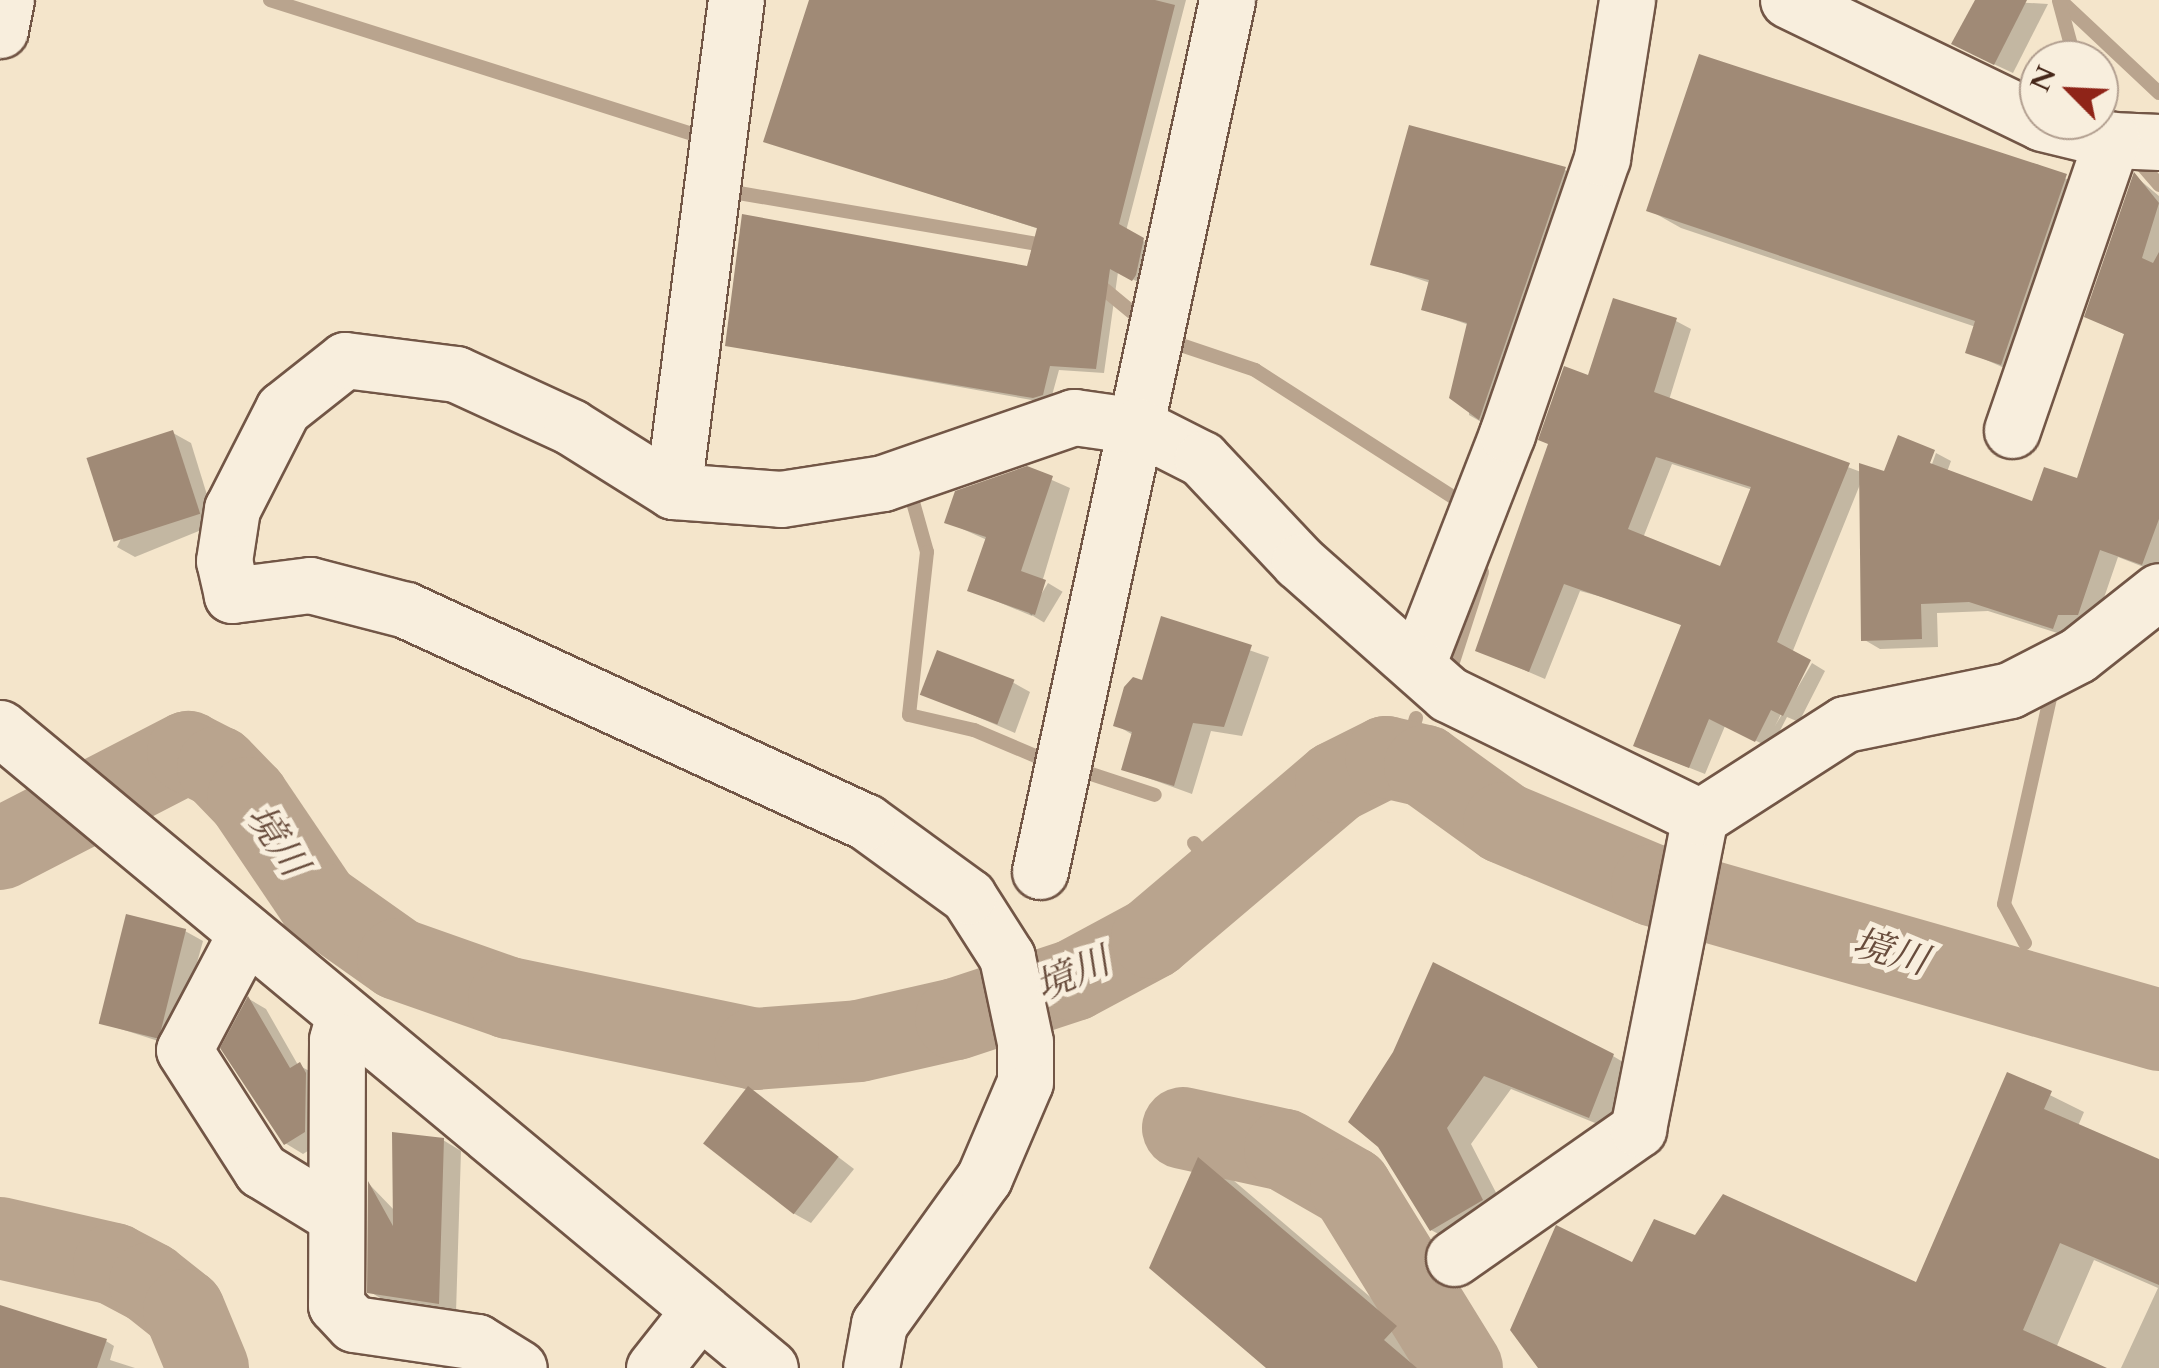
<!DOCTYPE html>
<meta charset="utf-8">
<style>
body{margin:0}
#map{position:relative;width:2159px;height:1368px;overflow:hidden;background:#f4e5cb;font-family:Cardo,"Noto Serif JP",serif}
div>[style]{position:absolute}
.shadow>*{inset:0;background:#0003;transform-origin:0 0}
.stream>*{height:14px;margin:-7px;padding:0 7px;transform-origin:7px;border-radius:7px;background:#b9a48e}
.river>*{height:82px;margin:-41px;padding:0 41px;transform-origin:41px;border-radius:41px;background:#b9a48e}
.building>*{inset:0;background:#a08a76;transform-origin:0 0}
.roads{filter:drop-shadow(2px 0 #725646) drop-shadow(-2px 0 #725646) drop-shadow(0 2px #725646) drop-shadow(0 -2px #725646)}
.minor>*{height:55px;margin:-27.5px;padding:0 27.5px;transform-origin:27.5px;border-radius:27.5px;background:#f8eedd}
span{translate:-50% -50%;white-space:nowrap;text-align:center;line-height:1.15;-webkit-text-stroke:10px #f8eedd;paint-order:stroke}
.water-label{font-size:38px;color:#684c3c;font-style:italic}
.north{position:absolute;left:2019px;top:40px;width:100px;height:100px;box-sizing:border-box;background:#f8eedd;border:2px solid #b19e8f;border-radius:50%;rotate:294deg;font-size:28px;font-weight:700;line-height:40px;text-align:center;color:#462719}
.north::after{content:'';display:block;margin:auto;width:35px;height:45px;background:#8f2418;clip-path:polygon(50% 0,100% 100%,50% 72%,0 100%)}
</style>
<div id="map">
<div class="shadow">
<div style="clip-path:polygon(812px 0,1186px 0,1126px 231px,1152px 246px,1142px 284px,1118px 272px,1104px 373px,1059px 370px,1051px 399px,1043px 402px,727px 345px,1029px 269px,1039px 229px,766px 141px)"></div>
<div style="clip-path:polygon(1977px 0,2048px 4px,2013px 73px,1972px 54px)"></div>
<div style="clip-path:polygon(2037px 164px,2098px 195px,2034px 381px,1968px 352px,1976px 327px,1681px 228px,1649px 210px,2034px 170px)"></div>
<div style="clip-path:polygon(1565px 170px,1579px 178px,1483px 423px,1469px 415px,1469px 325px,1424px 309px,1430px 283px,1373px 263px)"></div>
<div style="clip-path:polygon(evenodd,2135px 176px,2159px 196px,2159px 573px,2118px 557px,2095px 624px,2070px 637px,1988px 611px,1937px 613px,1938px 647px,1880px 649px,1863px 639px,1861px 482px,1792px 653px,1808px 661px,1775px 726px,1812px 663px,1825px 671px,1799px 722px,1787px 717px,1771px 748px,1725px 726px,1705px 774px,1652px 753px,1684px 626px,1632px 605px,1580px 591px,1545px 679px,1478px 650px,1590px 378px,1676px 321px,1691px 329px,1669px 400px,1861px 472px,1928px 475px,1936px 453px,1951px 461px,1947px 472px,2034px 504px,2079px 482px,2126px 335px,2104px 325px,2135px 176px,1672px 464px,1753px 490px,1721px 570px,1643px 538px,1672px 464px)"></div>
<div style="clip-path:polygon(173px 433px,191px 443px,216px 524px,135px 557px,117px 547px)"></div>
<div style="clip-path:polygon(1027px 469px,1070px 488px,1032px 616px,970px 590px,987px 540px,947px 522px)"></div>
<div style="left:1048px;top:583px;width:17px;height:36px;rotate:31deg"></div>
<div style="clip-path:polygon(1163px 620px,1269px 657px,1242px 736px,1211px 731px,1192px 794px,1123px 769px,1133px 735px,1116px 725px,1143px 683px)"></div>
<div style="clip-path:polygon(1012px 682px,1030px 692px,1015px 733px,922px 693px)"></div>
<div style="clip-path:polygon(185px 931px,203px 941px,174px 1046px,102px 1023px)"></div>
<div style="clip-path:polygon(249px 999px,266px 1009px,298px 1065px,317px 1075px,322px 1142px,303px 1154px,285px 1143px)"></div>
<div style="clip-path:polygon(1395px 1053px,1613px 1056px,1638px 1071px,1615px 1131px,1511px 1089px,1471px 1144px,1507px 1214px,1457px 1244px,1431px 1230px)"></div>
<div style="clip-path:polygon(2009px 1075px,2084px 1112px,2078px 1126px,2159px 1163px,2159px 1368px,2121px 1368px,2158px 1288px,2094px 1260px,2056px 1348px,2100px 1368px,1541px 1368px,1634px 1265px,1696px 1238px,1917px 1285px)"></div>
<div style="clip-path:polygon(749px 1089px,854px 1169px,811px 1223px,793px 1213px)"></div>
<div style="clip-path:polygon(443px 1140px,461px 1151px,456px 1313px,390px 1304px,372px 1293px,370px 1185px,395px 1211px)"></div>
<div style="clip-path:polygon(1199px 1161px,1233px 1180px,1429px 1347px,1417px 1362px,1424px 1368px,1270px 1368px)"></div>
<div style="clip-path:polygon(0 1307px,106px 1341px,114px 1346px,110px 1360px,135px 1368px,0 1368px)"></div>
</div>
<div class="stream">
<div style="left:270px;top:0;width:460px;rotate:17.6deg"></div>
<div style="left:2060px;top:0;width:136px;rotate:43.2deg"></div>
<div style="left:2059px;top:1px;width:61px;rotate:74.8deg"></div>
<div style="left:2135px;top:157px;width:37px;rotate:49deg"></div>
<div style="left:734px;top:183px;width:9px;rotate:96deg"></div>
<div style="left:733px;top:192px;width:320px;rotate:9.7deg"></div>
<div style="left:1093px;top:280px;width:67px;rotate:39.6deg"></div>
<div style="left:1166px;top:340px;width:94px;rotate:18.6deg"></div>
<div style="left:1255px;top:370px;width:253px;rotate:32.7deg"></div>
<div style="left:911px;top:495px;width:59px;rotate:74.3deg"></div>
<div style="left:927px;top:552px;width:164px;rotate:96.3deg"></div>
<div style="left:909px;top:715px;width:67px;rotate:13deg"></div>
<div style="left:974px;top:730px;width:85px;rotate:22.9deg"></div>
<div style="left:1451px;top:668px;width:101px;rotate:-72.1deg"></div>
<div style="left:1403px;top:761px;width:45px;rotate:-73.2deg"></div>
<div style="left:1073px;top:768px;width:86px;rotate:18.2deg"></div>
<div style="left:1194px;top:843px;width:49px;rotate:50.8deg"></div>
<div style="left:2025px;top:943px;width:44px;rotate:-118.3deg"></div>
<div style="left:2004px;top:904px;width:215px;rotate:-77.4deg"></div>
</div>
<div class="river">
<div style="left:0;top:849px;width:212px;rotate:-27.3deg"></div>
<div style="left:188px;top:752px;width:34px;rotate:27deg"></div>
<div style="left:218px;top:767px;width:43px;rotate:45.9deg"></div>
<div style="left:248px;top:798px;width:127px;rotate:55.9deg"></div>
<div style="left:319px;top:903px;width:97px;rotate:35.3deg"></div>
<div style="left:398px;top:959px;width:118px;rotate:19.4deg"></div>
<div style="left:509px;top:998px;width:251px;rotate:11.7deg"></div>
<div style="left:755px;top:1049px;width:104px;rotate:-4.4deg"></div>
<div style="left:859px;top:1041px;width:99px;rotate:-12.8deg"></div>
<div style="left:956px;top:1019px;width:124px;rotate:-18.3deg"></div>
<div style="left:1074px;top:980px;width:89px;rotate:-28.3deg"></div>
<div style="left:1152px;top:938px;width:241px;rotate:-40.3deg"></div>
<div style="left:1336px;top:782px;width:56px;rotate:-26.6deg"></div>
<div style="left:1386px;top:757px;width:40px;rotate:13deg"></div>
<div style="left:1425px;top:766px;width:97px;rotate:35.8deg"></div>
<div style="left:1504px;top:823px;width:160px;rotate:22.7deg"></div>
<div style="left:1652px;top:885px;width:527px;rotate:15.96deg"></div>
<div style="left:1183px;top:1128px;width:104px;rotate:12.2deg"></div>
<div style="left:1285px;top:1150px;width:76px;rotate:29.9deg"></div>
<div style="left:1351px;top:1188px;width:211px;rotate:58.3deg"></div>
<div style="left:0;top:1238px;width:117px;rotate:12.8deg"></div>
<div style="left:114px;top:1264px;width:41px;rotate:27.8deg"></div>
<div style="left:150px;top:1283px;width:43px;rotate:38.5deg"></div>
<div style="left:184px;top:1310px;width:63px;rotate:67.5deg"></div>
</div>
<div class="building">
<div style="clip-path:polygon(809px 0,1155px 0,1175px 5px,1119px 224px,1144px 238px,1136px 275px,1132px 281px,1110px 269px,1096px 369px,1050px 366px,1043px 395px,1033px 398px,725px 346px,742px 214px,1027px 266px,1037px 228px,763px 142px)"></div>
<div style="clip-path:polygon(1975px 0,2027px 0,1994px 65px,1951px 44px)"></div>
<div style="clip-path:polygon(1699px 54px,2067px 174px,2001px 365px,1965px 353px,1975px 321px,1646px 211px)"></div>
<div style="clip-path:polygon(1409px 125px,1566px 167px,1479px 420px,1449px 398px,1467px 323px,1421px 310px,1429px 280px,1370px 265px)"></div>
<div style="clip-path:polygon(2134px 172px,2159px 203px,2142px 258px,2153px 263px,2159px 252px,2159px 519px,2142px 565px,2100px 550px,2078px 615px,2058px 615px,2053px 629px,1969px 602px,1921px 604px,1922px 639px,1861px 641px,1859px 463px,1884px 471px,1898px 435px,1935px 450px,1930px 463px,2032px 501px,2044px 467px,2077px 478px,2124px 334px,2084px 317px)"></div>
<div style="clip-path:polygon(evenodd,1613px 298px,1677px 318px,1654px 392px,1850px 463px,1777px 642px,1811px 660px,1783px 716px,1771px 710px,1755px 742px,1709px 719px,1689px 768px,1633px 746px,1681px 625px,1564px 584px,1529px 672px,1475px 651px,1548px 444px,1538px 440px,1564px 366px,1588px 375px,1613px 298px,1656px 457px,1751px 487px,1720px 566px,1628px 529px,1656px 457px)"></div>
<div style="left:173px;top:430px;width:88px;height:91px;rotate:72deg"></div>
<div style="clip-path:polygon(1027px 466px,1053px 476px,1021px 571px,1046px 580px,1035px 615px,967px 591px,986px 537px,944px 523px,955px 491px)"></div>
<div style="clip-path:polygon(1161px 616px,1252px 645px,1224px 727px,1193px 723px,1174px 786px,1121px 770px,1132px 732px,1113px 726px,1124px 687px,1133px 677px,1142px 680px)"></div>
<div style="left:937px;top:650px;width:83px;height:48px;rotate:21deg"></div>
<div style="left:126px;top:914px;width:62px;height:113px;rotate:14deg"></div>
<div style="clip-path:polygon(1433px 962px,1614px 1054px,1589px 1118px,1484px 1076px,1447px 1128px,1483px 1200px,1430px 1231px,1378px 1147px,1348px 1122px,1393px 1052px)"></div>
<div style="clip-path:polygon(248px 996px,290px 1068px,300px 1062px,306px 1073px,305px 1132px,284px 1145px,220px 1048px)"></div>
<div style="clip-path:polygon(2007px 1072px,2052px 1091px,2044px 1109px,2159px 1159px,2159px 1285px,2060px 1243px,2023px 1330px,2107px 1368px,1538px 1368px,1510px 1330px,1556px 1225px,1632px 1262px,1654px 1219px,1695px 1235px,1723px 1194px,1916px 1282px)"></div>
<div style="left:748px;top:1086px;width:115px;height:73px;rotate:38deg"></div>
<div style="clip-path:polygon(392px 1132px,444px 1138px,439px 1304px,367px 1293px,368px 1181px,393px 1226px)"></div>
<div style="clip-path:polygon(1198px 1157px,1397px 1326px,1384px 1340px,1417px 1368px,1266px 1368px,1149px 1268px)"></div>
<div style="clip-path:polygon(0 1305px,107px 1339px,97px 1368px,0 1368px)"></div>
</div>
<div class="roads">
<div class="minor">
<div style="left:1788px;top:0;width:282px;rotate:25.8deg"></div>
<div style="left:2042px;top:123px;width:72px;rotate:13.7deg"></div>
<div style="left:2112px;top:140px;width:47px;rotate:2.4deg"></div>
<div style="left:0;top:30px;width:31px;rotate:-79deg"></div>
<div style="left:2012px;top:430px;width:307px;rotate:-71deg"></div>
<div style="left:673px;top:491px;width:495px;rotate:-82.7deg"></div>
<div style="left:1417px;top:665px;width:248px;rotate:-68.7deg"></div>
<div style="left:1507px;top:434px;width:292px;rotate:-71deg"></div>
<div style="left:1602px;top:158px;width:160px;rotate:-81deg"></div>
<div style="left:0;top:728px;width:1001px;rotate:39.73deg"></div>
<div style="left:1040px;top:871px;width:891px;rotate:-77.88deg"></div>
<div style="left:246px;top:933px;width:132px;rotate:117.9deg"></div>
<div style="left:184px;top:1050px;width:143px;rotate:57.3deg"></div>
<div style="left:261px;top:1170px;width:88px;rotate:31.5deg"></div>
<div style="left:344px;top:1015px;width:26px;rotate:106deg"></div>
<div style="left:337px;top:1040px;width:265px;rotate:90.2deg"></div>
<div style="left:336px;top:1305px;width:26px;rotate:47deg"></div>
<div style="left:354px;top:1324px;width:124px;rotate:8.3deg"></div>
<div style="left:477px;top:1342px;width:49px;rotate:31.8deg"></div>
<div style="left:1454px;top:1258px;width:225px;rotate:-35deg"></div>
<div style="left:1638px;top:1129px;width:318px;rotate:-78.8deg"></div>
<div style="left:654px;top:1368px;width:73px;rotate:-51.7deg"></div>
<div style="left:871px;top:1368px;width:45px;rotate:-79.7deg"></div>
<div style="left:879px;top:1324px;width:180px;rotate:-54.3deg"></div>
<div style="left:984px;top:1178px;width:104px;rotate:-66.9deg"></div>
<div style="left:1025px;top:1082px;width:40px;rotate:-90deg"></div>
<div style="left:1025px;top:1042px;width:87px;rotate:-102deg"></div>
<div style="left:1007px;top:957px;width:72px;rotate:-122.6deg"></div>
<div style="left:968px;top:896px;width:126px;rotate:-144deg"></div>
<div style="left:866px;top:822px;width:507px;rotate:-155.26deg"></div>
<div style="left:406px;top:610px;width:99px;rotate:-165.4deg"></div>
<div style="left:310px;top:585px;width:79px;rotate:172.7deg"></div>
<div style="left:232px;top:595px;width:35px;rotate:-103deg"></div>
<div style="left:224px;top:561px;width:53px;rotate:-81.3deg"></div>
<div style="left:232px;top:509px;width:112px;rotate:-63deg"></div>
<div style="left:283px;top:409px;width:79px;rotate:-38.3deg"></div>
<div style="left:345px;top:360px;width:112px;rotate:7.2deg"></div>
<div style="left:456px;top:374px;width:127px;rotate:24.7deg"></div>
<div style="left:571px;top:427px;width:120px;rotate:32.1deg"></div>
<div style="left:673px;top:491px;width:108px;rotate:4.2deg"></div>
<div style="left:781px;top:499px;width:103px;rotate:-8.9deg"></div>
<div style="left:883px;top:483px;width:202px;rotate:-19.1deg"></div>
<div style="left:1074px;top:417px;width:64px;rotate:8.1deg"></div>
<div style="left:1137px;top:426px;width:73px;rotate:26.9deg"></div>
<div style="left:1202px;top:459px;width:141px;rotate:46.7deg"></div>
<div style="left:1299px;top:562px;width:199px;rotate:41.5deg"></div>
<div style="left:1448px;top:694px;width:280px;rotate:26deg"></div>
<div style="left:1700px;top:817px;width:172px;rotate:-32.7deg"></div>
<div style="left:1845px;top:724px;width:168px;rotate:-11.6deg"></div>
<div style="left:2010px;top:690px;width:76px;rotate:-27.2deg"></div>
<div style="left:2078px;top:655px;width:103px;rotate:-38.3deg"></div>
</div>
</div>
<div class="water-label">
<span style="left:276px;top:841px;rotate:56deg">境川</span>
<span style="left:1890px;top:953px;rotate:16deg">境川</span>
<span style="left:1073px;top:975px;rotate:-23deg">境川</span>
</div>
<div class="north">N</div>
</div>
